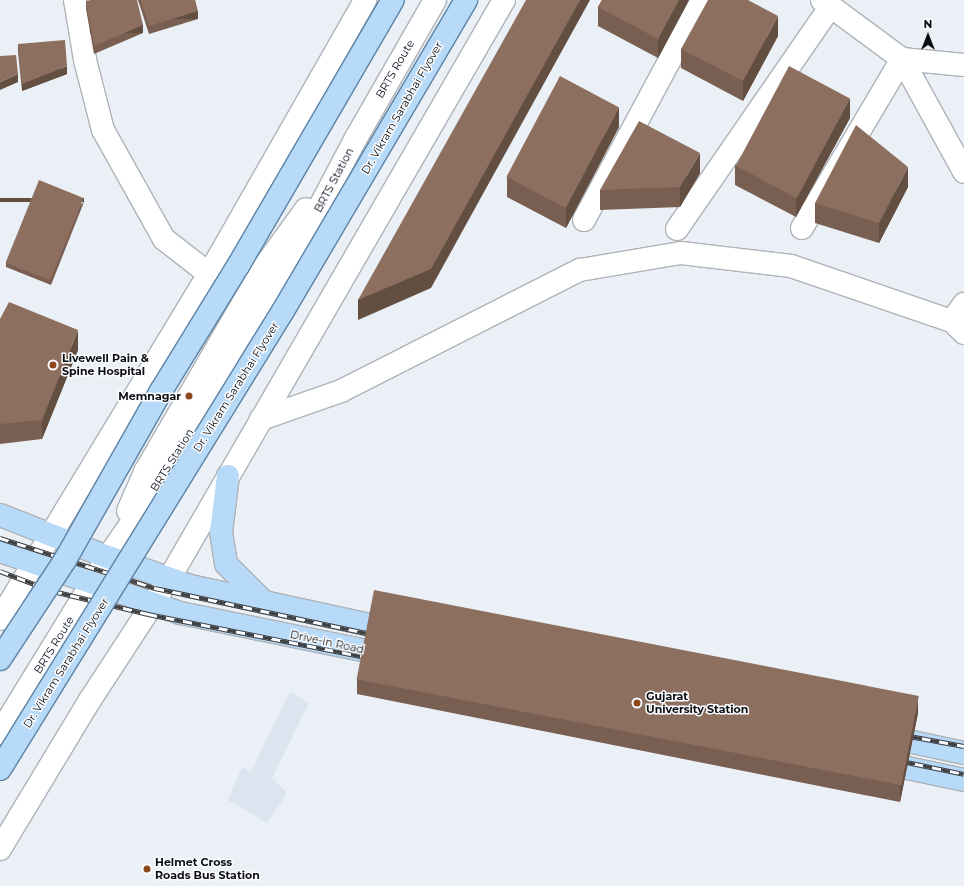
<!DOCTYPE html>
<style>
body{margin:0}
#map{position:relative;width:964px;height:886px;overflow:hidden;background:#eaf0f5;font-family:Montserrat,sans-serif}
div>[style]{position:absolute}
.built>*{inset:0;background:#dae5ef}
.roads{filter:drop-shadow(1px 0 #aeb3b8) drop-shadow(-1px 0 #aeb3b8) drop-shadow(0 1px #aeb3b8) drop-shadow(0 -1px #aeb3b8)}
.minor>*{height:22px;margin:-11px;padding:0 11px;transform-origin:11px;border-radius:11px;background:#fff}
.major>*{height:22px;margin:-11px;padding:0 11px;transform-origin:11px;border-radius:11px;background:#b7daf9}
.rail>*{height:4.5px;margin-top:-2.25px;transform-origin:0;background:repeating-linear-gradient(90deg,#fafcff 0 9px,#3e4042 0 18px);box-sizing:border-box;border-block:1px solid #3e4042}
.bridges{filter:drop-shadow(1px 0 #5c82a4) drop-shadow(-1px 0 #5c82a4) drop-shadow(0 1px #5c82a4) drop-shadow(0 -1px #5c82a4)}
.major-bridge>*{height:22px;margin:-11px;padding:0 11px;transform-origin:11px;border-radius:11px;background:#b7daf9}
.wall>*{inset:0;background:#795f52}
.shaded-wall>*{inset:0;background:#634e42;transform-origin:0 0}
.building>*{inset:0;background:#8d6f5f;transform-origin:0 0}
.dots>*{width:11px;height:11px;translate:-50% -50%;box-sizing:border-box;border:2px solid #fafcff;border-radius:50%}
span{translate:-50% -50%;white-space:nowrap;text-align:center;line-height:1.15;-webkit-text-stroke:3px #fafcff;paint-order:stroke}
.street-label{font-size:11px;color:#0c0d0f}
.poi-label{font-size:11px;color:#0c0d0f;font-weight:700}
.left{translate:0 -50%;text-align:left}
.right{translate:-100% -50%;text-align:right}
.north{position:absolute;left:908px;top:16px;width:40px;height:40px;-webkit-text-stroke:3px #fafcff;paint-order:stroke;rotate:0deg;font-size:11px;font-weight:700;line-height:16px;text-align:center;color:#0c0d0f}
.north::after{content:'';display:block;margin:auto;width:14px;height:18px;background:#0c0d0f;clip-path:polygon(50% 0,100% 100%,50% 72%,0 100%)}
</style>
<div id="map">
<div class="built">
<div style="clip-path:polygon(290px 691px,309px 703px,272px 778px,287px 793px,267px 823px,228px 800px,242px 767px,251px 772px)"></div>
</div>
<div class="roads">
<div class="minor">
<div style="left:75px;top:0;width:61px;rotate:80.5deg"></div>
<div style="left:85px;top:60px;width:72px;rotate:75.6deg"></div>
<div style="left:103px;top:130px;width:125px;rotate:60.8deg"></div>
<div style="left:164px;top:239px;width:57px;rotate:37.9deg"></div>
<div style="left:822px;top:0;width:99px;rotate:36.4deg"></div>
<div style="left:902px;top:59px;width:62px;rotate:5.5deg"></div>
<div style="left:902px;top:59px;width:129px;rotate:61.2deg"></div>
<div style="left:584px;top:220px;width:250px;rotate:-61.8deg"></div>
<div style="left:802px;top:228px;width:196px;rotate:-59.4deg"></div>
<div style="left:677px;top:229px;width:270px;rotate:-55.4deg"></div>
<div style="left:952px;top:321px;width:21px;rotate:-55deg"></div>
<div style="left:261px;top:419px;width:85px;rotate:-19.3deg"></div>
<div style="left:341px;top:391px;width:268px;rotate:-26.9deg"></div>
<div style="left:580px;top:270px;width:102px;rotate:-9.6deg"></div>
<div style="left:681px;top:253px;width:111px;rotate:6.7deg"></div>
<div style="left:791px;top:266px;width:170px;rotate:18.9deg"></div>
<div style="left:952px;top:321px;width:17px;rotate:45deg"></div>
<div style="left:128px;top:511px;width:43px;rotate:-66.4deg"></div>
<div style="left:145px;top:472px;width:233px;rotate:-59.9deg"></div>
<div style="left:262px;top:270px;width:75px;rotate:-54.2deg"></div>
<div style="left:0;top:619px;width:403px;rotate:-58.8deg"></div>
<div style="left:209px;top:274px;width:315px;rotate:-60.3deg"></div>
<div style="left:0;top:733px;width:206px;rotate:-58.5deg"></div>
<div style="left:108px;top:557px;width:90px;rotate:-55.4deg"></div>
<div style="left:159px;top:483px;width:235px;rotate:-59deg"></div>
<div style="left:280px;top:282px;width:163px;rotate:-62.2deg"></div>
<div style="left:356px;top:138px;width:159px;rotate:-60.2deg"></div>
<div style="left:0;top:849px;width:174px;rotate:-58.9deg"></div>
<div style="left:90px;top:700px;width:145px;rotate:-56.9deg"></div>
<div style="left:169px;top:579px;width:669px;rotate:-59.95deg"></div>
</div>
<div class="major">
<div style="left:228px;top:476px;width:56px;rotate:97.1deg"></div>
<div style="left:221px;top:532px;width:32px;rotate:81deg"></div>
<div style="left:226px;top:564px;width:54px;rotate:45deg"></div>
<div style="left:0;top:515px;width:116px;rotate:21.3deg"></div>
<div style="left:108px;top:557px;width:88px;rotate:19.3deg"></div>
<div style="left:191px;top:586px;width:211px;rotate:12.3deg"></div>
<div style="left:0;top:551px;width:190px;rotate:19deg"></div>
<div style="left:180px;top:613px;width:216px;rotate:11.5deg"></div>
<div style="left:884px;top:736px;width:82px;rotate:12deg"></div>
<div style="left:879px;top:762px;width:87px;rotate:12deg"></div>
</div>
</div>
<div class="rail">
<div style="left:0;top:538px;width:163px;rotate:17.9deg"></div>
<div style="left:155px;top:588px;width:227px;rotate:12deg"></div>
<div style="left:0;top:571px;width:57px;rotate:20.7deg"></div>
<div style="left:53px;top:591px;width:98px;rotate:13.6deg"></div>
<div style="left:148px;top:614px;width:227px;rotate:11.2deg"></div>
<div style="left:904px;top:735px;width:61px;rotate:10.4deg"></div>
<div style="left:897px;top:760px;width:68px;rotate:11.8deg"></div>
</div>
<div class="bridges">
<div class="major-bridge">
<div style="left:0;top:659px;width:118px;rotate:-56.7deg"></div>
<div style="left:65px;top:560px;width:194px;rotate:-60.4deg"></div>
<div style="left:161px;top:391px;width:147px;rotate:-58.4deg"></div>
<div style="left:238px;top:266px;width:308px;rotate:-59.8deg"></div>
<div style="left:0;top:769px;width:538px;rotate:-58.29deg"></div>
<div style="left:283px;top:311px;width:361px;rotate:-59.5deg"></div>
</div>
</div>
<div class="wall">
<div style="clip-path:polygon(138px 0,195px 0,198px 19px,149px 34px)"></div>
<div style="clip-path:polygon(602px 0,689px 0,658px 58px,598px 26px,598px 7px)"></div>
<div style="clip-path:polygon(86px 1px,143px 33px,94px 54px,86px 9px)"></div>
<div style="clip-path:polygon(778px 36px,743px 101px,681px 68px,681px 49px)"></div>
<div style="clip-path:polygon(18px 44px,67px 74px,22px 91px,18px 52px)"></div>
<div style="clip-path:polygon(850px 118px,796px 217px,735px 185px,735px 165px)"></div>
<div style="clip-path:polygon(619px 127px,566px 228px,507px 197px,507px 177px)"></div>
<div style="clip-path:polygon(700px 173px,680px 207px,600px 210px,600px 190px)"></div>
<div style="clip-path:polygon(908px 187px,879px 243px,815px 223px,815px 203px)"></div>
<div style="clip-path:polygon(84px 202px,51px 285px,6px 267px,6px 263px)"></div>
<div style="clip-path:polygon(0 319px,78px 350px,42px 439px,0 444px)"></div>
<div style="clip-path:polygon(357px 679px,918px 713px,900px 802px,357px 694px)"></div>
</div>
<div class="shaded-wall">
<div style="clip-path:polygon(580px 0,590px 0,431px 288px,358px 320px,358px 300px)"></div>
<div style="clip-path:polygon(679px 0,689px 0,658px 58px,658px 39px)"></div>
<div style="left:198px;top:11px;width:8px;height:51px;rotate:90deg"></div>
<div style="clip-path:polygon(778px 16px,778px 36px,743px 101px,743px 81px)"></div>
<div style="left:143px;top:25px;width:8px;height:53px;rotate:90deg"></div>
<div style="clip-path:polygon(67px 66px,67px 74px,22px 91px,22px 84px)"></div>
<div style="clip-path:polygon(18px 74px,18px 82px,0 90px,0 82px)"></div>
<div style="clip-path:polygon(850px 98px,850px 118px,796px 217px,796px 198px)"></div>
<div style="clip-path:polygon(619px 107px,619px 127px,566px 228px,566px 208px)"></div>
<div style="clip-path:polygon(700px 153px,700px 173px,680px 207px,680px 187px)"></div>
<div style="clip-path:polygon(908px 167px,908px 187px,879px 243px,879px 223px)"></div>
<div style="left:84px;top:198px;width:4px;height:89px;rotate:90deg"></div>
<div style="clip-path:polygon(78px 330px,78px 350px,42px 439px,42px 420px)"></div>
<div style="clip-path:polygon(918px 698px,918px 713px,900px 802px,900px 787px)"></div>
</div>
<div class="building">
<div style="clip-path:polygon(91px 0,137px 0,143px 25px,94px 46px,86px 1px)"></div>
<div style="clip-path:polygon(141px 0,195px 0,198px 11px,149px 26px)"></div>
<div style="clip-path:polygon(526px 0,580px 0,431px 269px,358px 300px)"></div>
<div style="clip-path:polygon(602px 0,679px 0,658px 39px,598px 7px)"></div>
<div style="clip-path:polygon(708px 0,748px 0,778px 16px,743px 81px,681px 49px)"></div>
<div style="clip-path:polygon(65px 40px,67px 66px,22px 84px,18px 44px)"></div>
<div style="clip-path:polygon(16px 55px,18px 74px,0 82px,0 56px)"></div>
<div style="left:789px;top:66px;width:69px;height:113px;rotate:28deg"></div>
<div style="left:560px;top:76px;width:67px;height:114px;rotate:28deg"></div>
<div style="clip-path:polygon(639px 121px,700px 153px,680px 187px,600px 190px)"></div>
<div style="clip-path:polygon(856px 125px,908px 167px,879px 223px,815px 203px)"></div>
<div style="left:39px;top:180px;width:48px;height:89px;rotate:22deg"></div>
<div style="clip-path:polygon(9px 302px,78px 330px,42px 420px,0 424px,0 319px)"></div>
<div style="left:374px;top:590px;width:555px;height:91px;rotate:11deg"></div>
</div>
<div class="dots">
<div style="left:53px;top:365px;background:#8c481c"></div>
<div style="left:189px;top:396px;background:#8c481c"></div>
<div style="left:637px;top:703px;background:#8c481c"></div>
<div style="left:147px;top:869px;background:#8c481c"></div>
</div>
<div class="street-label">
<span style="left:395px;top:69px;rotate:-60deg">BRTS Route</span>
<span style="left:402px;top:108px;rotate:-60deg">Dr. Vikram Sarabhai Flyover</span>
<span style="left:334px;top:180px;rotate:-62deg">BRTS Station</span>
<span style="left:236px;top:387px;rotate:-58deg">Dr. Vikram Sarabhai Flyover</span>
<span style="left:172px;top:460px;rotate:-58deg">BRTS Station</span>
<span style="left:327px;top:642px;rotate:12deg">Drive-in Road</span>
<span style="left:54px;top:645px;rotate:-58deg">BRTS Route</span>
<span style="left:66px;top:663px;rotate:-58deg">Dr. Vikram Sarabhai Flyover</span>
</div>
<div class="poi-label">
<span class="left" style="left:62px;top:365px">Livewell Pain &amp;<br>Spine Hospital</span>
<span class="right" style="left:181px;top:396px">Memnagar</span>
<span class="left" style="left:646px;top:703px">Gujarat<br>University Station</span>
<span class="left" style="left:155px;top:869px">Helmet Cross<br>Roads Bus Station</span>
</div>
<div class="north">N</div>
</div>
